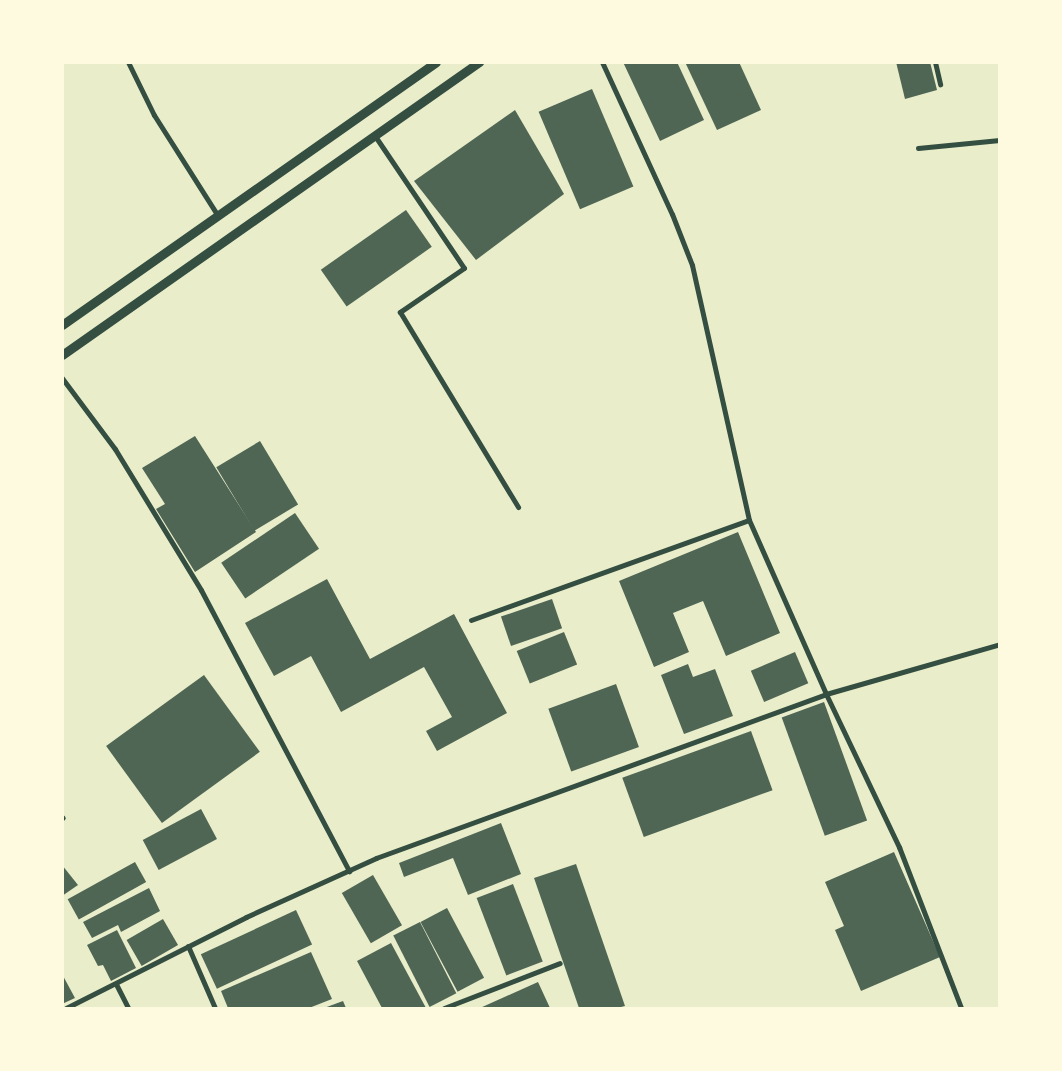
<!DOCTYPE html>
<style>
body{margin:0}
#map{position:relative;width:1062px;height:1071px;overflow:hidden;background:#e9edc9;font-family:Inter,sans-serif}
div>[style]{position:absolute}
.building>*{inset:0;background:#4f6655;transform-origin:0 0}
.minor>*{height:5px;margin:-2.5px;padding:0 2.5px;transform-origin:2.5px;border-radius:2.5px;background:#344e41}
.tertiary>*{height:9px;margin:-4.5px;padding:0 4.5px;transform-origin:4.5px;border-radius:4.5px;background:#344e41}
span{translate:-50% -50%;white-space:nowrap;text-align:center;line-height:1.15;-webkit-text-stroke:4.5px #fefae0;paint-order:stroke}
.frame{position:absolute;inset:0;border:64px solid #fefae0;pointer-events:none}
</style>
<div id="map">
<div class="building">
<div style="clip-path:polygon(623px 62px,677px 62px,704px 120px,660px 141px)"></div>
<div style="clip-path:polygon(685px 62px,739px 62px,761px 110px,717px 130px)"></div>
<div style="clip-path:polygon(896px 62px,930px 62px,937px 90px,905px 99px)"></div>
<div style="left:592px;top:89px;width:106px;height:58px;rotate:67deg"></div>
<div style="clip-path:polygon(515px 110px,564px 194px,476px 260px,414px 181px)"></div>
<div style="left:406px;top:210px;width:45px;height:104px;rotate:55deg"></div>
<div style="clip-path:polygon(195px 436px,256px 532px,195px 572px,156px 509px,165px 504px,142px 468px)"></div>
<div style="left:260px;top:441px;width:74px;height:51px;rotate:59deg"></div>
<div style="left:295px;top:513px;width:43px;height:89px;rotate:56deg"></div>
<div style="clip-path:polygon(738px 532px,780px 633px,726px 656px,703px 601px,673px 613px,689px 652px,654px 667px,619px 581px)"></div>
<div style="clip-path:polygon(327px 579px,370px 659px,454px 614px,507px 713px,437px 751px,426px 731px,452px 717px,424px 667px,341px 712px,311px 656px,274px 676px,245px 623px)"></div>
<div style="left:552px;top:599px;width:31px;height:54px;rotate:71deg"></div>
<div style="left:564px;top:632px;width:35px;height:51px;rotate:68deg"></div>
<div style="left:795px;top:652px;width:34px;height:48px;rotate:67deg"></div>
<div style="clip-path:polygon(688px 664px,693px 677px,715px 669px,733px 716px,684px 734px,661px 675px)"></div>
<div style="left:204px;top:675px;width:95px;height:121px;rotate:54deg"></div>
<div style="left:616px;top:684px;width:67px;height:72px;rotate:70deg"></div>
<div style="left:824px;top:702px;width:126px;height:45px;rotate:70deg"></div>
<div style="left:751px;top:731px;width:63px;height:137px;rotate:70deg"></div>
<div style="left:201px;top:809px;width:34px;height:66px;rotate:62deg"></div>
<div style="clip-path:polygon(501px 823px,521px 874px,468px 895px,453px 858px,404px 877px,399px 863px)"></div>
<div style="clip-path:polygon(894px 852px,940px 957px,861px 991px,835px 930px,844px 926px,825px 882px)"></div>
<div style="left:135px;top:862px;width:23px;height:77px;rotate:61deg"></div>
<div style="clip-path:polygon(576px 864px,625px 1006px,617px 1008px,579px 1008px,534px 878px)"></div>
<div style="clip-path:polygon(62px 865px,78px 885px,62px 896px)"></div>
<div style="left:373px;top:875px;width:58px;height:36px;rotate:60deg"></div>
<div style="left:513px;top:884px;width:83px;height:39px;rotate:69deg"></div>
<div style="clip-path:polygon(149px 888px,160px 911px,121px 932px,118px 925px,92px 938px,83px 922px)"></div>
<div style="left:447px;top:908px;width:79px;height:30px;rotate:62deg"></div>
<div style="left:296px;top:910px;width:38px;height:105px;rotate:65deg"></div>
<div style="left:163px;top:919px;width:30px;height:42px;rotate:60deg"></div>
<div style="left:420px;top:922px;width:80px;height:30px;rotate:63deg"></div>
<div style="clip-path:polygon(117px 930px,136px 968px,111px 981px,103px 965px,98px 966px,87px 945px)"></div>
<div style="clip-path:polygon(391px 943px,426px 1008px,382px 1008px,357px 961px)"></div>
<div style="clip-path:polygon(311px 952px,332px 999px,309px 1008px,228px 1008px,221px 991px)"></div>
<div style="clip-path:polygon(62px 974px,75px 998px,62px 1004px)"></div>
<div style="clip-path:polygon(538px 982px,550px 1008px,480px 1008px)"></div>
<div style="clip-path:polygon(343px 1001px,346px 1008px,324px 1008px)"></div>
</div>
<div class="minor">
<div style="left:128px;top:62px;width:59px;rotate:63.9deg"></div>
<div style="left:154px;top:115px;width:120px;rotate:57.6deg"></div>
<div style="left:602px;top:62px;width:167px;rotate:65.3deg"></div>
<div style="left:672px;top:214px;width:55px;rotate:68.6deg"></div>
<div style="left:692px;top:265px;width:261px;rotate:77.4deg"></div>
<div style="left:749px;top:520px;width:190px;rotate:66.1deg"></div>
<div style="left:826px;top:694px;width:170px;rotate:64.5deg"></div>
<div style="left:899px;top:847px;width:173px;rotate:68.9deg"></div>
<div style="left:935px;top:62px;width:23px;rotate:77deg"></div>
<div style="left:375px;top:136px;width:159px;rotate:56deg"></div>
<div style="left:464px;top:268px;width:78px;rotate:145.5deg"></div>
<div style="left:400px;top:312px;width:228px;rotate:58.8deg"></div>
<div style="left:918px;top:148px;width:82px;rotate:-5.6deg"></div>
<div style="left:62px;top:378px;width:89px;rotate:53.3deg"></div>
<div style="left:115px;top:449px;width:165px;rotate:58.6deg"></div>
<div style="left:201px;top:590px;width:318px;rotate:62.2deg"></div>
<div style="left:471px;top:620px;width:295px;rotate:-19.8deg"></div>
<div style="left:62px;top:817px;width:1px;rotate:45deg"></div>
<div style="left:188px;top:946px;width:68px;rotate:66.5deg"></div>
<div style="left:116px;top:984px;width:27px;rotate:63deg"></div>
<div style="left:66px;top:1008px;width:202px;rotate:-26.8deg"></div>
<div style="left:246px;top:917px;width:143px;rotate:-24.4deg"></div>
<div style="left:376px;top:858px;width:479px;rotate:-20deg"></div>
<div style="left:826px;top:694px;width:181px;rotate:-16deg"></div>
<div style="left:444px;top:1008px;width:124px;rotate:-21.2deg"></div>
</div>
<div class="tertiary">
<div style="left:62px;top:325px;width:457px;rotate:-35.1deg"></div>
<div style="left:62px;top:355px;width:510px;rotate:-35.09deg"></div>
</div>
<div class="frame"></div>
</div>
